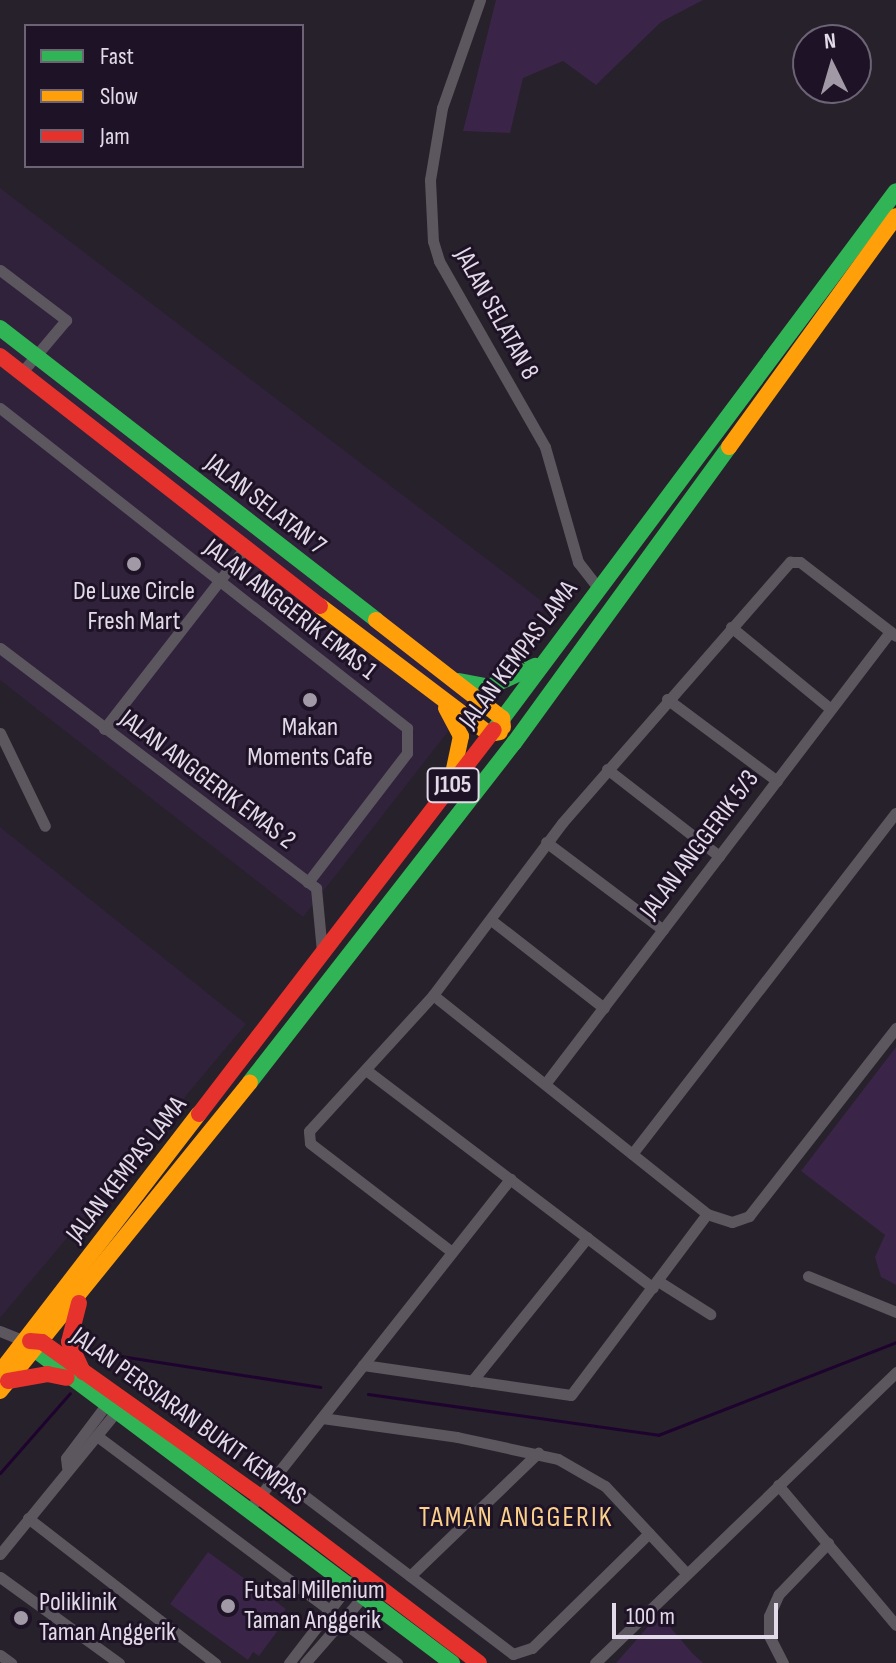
<!DOCTYPE html>
<style>
body{margin:0}
#map{position:relative;width:896px;height:1663px;overflow:hidden;background:#27212b;font-family:"Sofia Sans Condensed",sans-serif}
div>[style]{position:absolute}
.built>*{inset:0;background:#31223b}
.green>*{inset:0;background:#3a2448}
.stream>*{height:3px;margin:-1.5px;padding:0 1.5px;transform-origin:1.5px;border-radius:1.5px;background:#1f032f}
.street>*{height:11px;margin:-5.5px;padding:0 5.5px;transform-origin:5.5px;border-radius:5.5px;background:#5c575f}
.fast>*{height:16px;margin:-8px;padding:0 8px;transform-origin:8px;border-radius:8px;background:#30b455}
.slow>*{height:16px;margin:-8px;padding:0 8px;transform-origin:8px;border-radius:8px;background:#ff9f0a}
.jam>*{height:16px;margin:-8px;padding:0 8px;transform-origin:8px;border-radius:8px;background:#e5322d}
.dots>*{width:22px;height:22px;translate:-50% -50%;box-sizing:border-box;border:4px solid #1e1326;border-radius:50%}
span{translate:-50% -50%;white-space:nowrap;text-align:center;line-height:1.15;-webkit-text-stroke:6px #1e1326;paint-order:stroke}
.shield-label span{padding:2px 6px;background:#1e1326;border:2px solid;border-radius:6px;-webkit-text-stroke-width:0}
.shield-label{font-size:24px;color:#e2dae8;font-weight:700}
.street-label{font-size:26px;color:#e2dae8}
.poi-label{font-size:26px;color:#e2dae8}
.left{translate:0 -50%;text-align:left}
.neighbourhood-label{font-size:28px;color:#fad08a;letter-spacing:2px}
.legend{position:absolute;left:24px;top:24px;width:280px;height:144px;box-sizing:border-box;background:#1e1326;border:2px solid #6c6374;margin:0;padding:10px 14px;list-style:none;font-size:24px;color:#e2dae8}
.legend li{display:flex;align-items:center;gap:16px;height:40px}
.legend b{width:40px;border:2px solid #6c6374}
.north{position:absolute;left:792px;top:24px;width:80px;height:80px;box-sizing:border-box;background:#1e1326;border:2px solid #6c6374;border-radius:50%;rotate:355deg;font-size:22px;font-weight:700;line-height:32px;text-align:center;color:#e2dae8}
.north::after{content:'';display:block;margin:auto;width:28px;height:36px;background:#a199a6;clip-path:polygon(50% 0,100% 100%,50% 72%,0 100%)}
.scale{position:absolute;left:612px;top:1603px;width:166px;height:36px;box-sizing:border-box;border:4px solid #e2dae8;border-top:0;padding-left:10px;font-size:24px;line-height:28px;white-space:nowrap;color:#e2dae8;-webkit-text-stroke:6px #1e1326;paint-order:stroke}
</style>
<div id="map">
<div class="built">
<div style="clip-path:polygon(0 188px,547px 605px,303px 917px,0 680px)"></div>
<div style="clip-path:polygon(0 827px,246px 1024px,0 1318px)"></div>
</div>
<div class="green">
<div style="clip-path:polygon(496px 0,703px 0,661px 22px,596px 85px,563px 61px,523px 78px,510px 133px,463px 131px)"></div>
<div style="clip-path:polygon(896px 1047px,896px 1285px,881px 1277px,875px 1257px,885px 1235px,801px 1171px)"></div>
<div style="clip-path:polygon(208px 1552px,286px 1609px,282px 1614px,287px 1618px,259px 1656px,253px 1652px,248px 1660px,170px 1604px)"></div>
<div style="clip-path:polygon(659px 1614px,693px 1654px,703px 1663px,616px 1663px)"></div>
</div>
<div class="stream">
<div style="left:101px;top:1353px;width:222px;rotate:8.8deg"></div>
<div style="left:368px;top:1394px;width:293px;rotate:8deg"></div>
<div style="left:658px;top:1435px;width:256px;rotate:-21.3deg"></div>
<div style="left:0;top:1473px;width:106px;rotate:-48.8deg"></div>
</div>
<div class="street">
<div style="left:480px;top:0;width:114px;rotate:109.4deg"></div>
<div style="left:442px;top:108px;width:73px;rotate:99.5deg"></div>
<div style="left:430px;top:180px;width:61px;rotate:87.2deg"></div>
<div style="left:433px;top:241px;width:21px;rotate:73deg"></div>
<div style="left:439px;top:261px;width:214px;rotate:60.3deg"></div>
<div style="left:545px;top:447px;width:120px;rotate:74deg"></div>
<div style="left:578px;top:562px;width:34px;rotate:52deg"></div>
<div style="left:0;top:270px;width:83px;rotate:37.1deg"></div>
<div style="left:66px;top:320px;width:68px;rotate:130.2deg"></div>
<div style="left:0;top:408px;width:518px;rotate:38.18deg"></div>
<div style="left:407px;top:728px;width:25px;rotate:90deg"></div>
<div style="left:407px;top:753px;width:163px;rotate:127.5deg"></div>
<div style="left:731px;top:627px;width:129px;rotate:39.4deg"></div>
<div style="left:0;top:648px;width:397px;rotate:37.2deg"></div>
<div style="left:316px;top:888px;width:63px;rotate:84.6deg"></div>
<div style="left:667px;top:699px;width:137px;rotate:36.7deg"></div>
<div style="left:104px;top:729px;width:228px;rotate:-52.1deg"></div>
<div style="left:0;top:733px;width:103px;rotate:64.2deg"></div>
<div style="left:607px;top:769px;width:142px;rotate:37.8deg"></div>
<div style="left:546px;top:842px;width:146px;rotate:36.9deg"></div>
<div style="left:491px;top:920px;width:143px;rotate:37.9deg"></div>
<div style="left:433px;top:995px;width:351px;rotate:38.6deg"></div>
<div style="left:707px;top:1214px;width:26px;rotate:18deg"></div>
<div style="left:732px;top:1222px;width:18px;rotate:-19deg"></div>
<div style="left:749px;top:1216px;width:239px;rotate:-52deg"></div>
<div style="left:366px;top:1070px;width:360px;rotate:37.2deg"></div>
<div style="left:545px;top:1084px;width:569px;rotate:-52.65deg"></div>
<div style="left:632px;top:1154px;width:431px;rotate:-52.3deg"></div>
<div style="left:452px;top:1252px;width:179px;rotate:-142.5deg"></div>
<div style="left:310px;top:1143px;width:12px;rotate:-95deg"></div>
<div style="left:309px;top:1131px;width:184px;rotate:-47.6deg"></div>
<div style="left:433px;top:995px;width:215px;rotate:-53.1deg"></div>
<div style="left:562px;top:823px;width:347px;rotate:-48.9deg"></div>
<div style="left:790px;top:562px;width:10px"></div>
<div style="left:800px;top:562px;width:121px;rotate:37.6deg"></div>
<div style="left:808px;top:1276px;width:95px;rotate:22.2deg"></div>
<div style="left:658px;top:1281px;width:62px;rotate:32.4deg"></div>
<div style="left:0;top:1331px;width:27px;rotate:22deg"></div>
<div style="left:363px;top:1365px;width:210px;rotate:8.2deg"></div>
<div style="left:571px;top:1395px;width:226px;rotate:-53.1deg"></div>
<div style="left:472px;top:1381px;width:184px;rotate:-51.2deg"></div>
<div style="left:322px;top:1418px;width:136px;rotate:8deg"></div>
<div style="left:457px;top:1437px;width:103px;rotate:12.3deg"></div>
<div style="left:558px;top:1459px;width:54px;rotate:29.9deg"></div>
<div style="left:605px;top:1486px;width:120px;rotate:47deg"></div>
<div style="left:97px;top:1436px;width:291px;rotate:36.8deg"></div>
<div style="left:67px;top:1467px;width:9px;rotate:-96deg"></div>
<div style="left:66px;top:1458px;width:66px;rotate:-53deg"></div>
<div style="left:277px;top:1475px;width:296px;rotate:37.2deg"></div>
<div style="left:513px;top:1654px;width:20px;rotate:-18deg"></div>
<div style="left:532px;top:1648px;width:164px;rotate:-44.5deg"></div>
<div style="left:778px;top:1485px;width:183px;rotate:49.9deg"></div>
<div style="left:255px;top:1502px;width:412px;rotate:-51.7deg"></div>
<div style="left:28px;top:1518px;width:237px;rotate:37.8deg"></div>
<div style="left:0;top:1554px;width:183px;rotate:-50.8deg"></div>
<div style="left:410px;top:1576px;width:178px;rotate:-43.9deg"></div>
<div style="left:0;top:1577px;width:147px;rotate:35.9deg"></div>
<div style="left:343px;top:1622px;width:68px;rotate:37.2deg"></div>
<div style="left:0;top:1655px;width:14px;rotate:36deg"></div>
<div style="left:289px;top:1663px;width:103px;rotate:-52.5deg"></div>
<div style="left:305px;top:1663px;width:105px;rotate:-48.9deg"></div>
<div style="left:595px;top:1663px;width:419px;rotate:-44deg"></div>
<div style="left:783px;top:1663px;width:31px;rotate:-117deg"></div>
<div style="left:769px;top:1635px;width:19px;rotate:-90deg"></div>
<div style="left:769px;top:1616px;width:24px;rotate:-66deg"></div>
<div style="left:779px;top:1594px;width:71px;rotate:-46.1deg"></div>
</div>
<div class="fast">
<div style="left:0;top:328px;width:476px;rotate:37.8deg"></div>
<div style="left:459px;top:681px;width:31px;rotate:11deg"></div>
<div style="left:489px;top:687px;width:51px;rotate:-24.5deg"></div>
<div style="left:494px;top:730px;width:672px;rotate:-53.28deg"></div>
<div style="left:250px;top:1082px;width:430px;rotate:-52.1deg"></div>
<div style="left:514px;top:743px;width:366px;rotate:-54deg"></div>
<div style="left:26px;top:1343px;width:533px;rotate:36.91deg"></div>
</div>
<div class="slow">
<div style="left:729px;top:447px;width:285px;rotate:-54.1deg"></div>
<div style="left:320px;top:606px;width:212px;rotate:37.1deg"></div>
<div style="left:489px;top:734px;width:11px;rotate:-10deg"></div>
<div style="left:376px;top:620px;width:160px;rotate:37.9deg"></div>
<div style="left:502px;top:718px;width:9px;rotate:84deg"></div>
<div style="left:446px;top:708px;width:32px;rotate:62deg"></div>
<div style="left:461px;top:736px;width:38px;rotate:102deg"></div>
<div style="left:0;top:1372px;width:326px;rotate:-52.4deg"></div>
<div style="left:0;top:1391px;width:397px;rotate:-51deg"></div>
</div>
<div class="jam">
<div style="left:0;top:356px;width:406px;rotate:38deg"></div>
<div style="left:199px;top:1114px;width:484px;rotate:-52.5deg"></div>
<div style="left:79px;top:1303px;width:40px;rotate:104.4deg"></div>
<div style="left:69px;top:1342px;width:33px;rotate:65deg"></div>
<div style="left:30px;top:1341px;width:12px;rotate:5deg"></div>
<div style="left:42px;top:1342px;width:266px;rotate:35.4deg"></div>
<div style="left:259px;top:1496px;width:276px;rotate:37.2deg"></div>
<div style="left:8px;top:1381px;width:40px;rotate:-10deg"></div>
<div style="left:47px;top:1374px;width:20px;rotate:11deg"></div>
</div>
<div class="dots">
<div style="left:134px;top:564px;background:#a199a6"></div>
<div style="left:310px;top:700px;background:#a199a6"></div>
<div style="left:228px;top:1606px;background:#a199a6"></div>
<div style="left:21px;top:1618px;background:#a199a6"></div>
</div>
<div class="shield-label">
<span style="left:453px;top:785px">J105</span>
</div>
<div class="street-label">
<span style="left:496px;top:314px;rotate:61deg">JALAN SELATAN 8</span>
<span style="left:265px;top:505px;rotate:38deg">JALAN SELATAN 7</span>
<span style="left:290px;top:610px;rotate:38deg">JALAN ANGGERIK EMAS 1</span>
<span style="left:519px;top:655px;rotate:-53deg">JALAN KEMPAS LAMA</span>
<span style="left:207px;top:780px;rotate:37deg">JALAN ANGGERIK EMAS 2</span>
<span style="left:700px;top:845px;rotate:-53deg">JALAN ANGGERIK 5/3</span>
<span style="left:127px;top:1170px;rotate:-52deg">JALAN KEMPAS LAMA</span>
<span style="left:188px;top:1417px;rotate:36deg">JALAN PERSIARAN BUKIT KEMPAS</span>
</div>
<div class="poi-label">
<span style="left:134px;top:607px">De Luxe Circle<br>Fresh Mart</span>
<span style="left:310px;top:743px">Makan<br>Moments Cafe</span>
<span class="left" style="left:244px;top:1606px">Futsal Millenium<br>Taman Anggerik</span>
<span class="left" style="left:39px;top:1618px">Poliklinik<br>Taman Anggerik</span>
</div>
<div class="neighbourhood-label">
<span style="left:516px;top:1518px">TAMAN ANGGERIK</span>
</div>
<ul class="legend">
<li><b style="height:10px;background:#30b455"></b>Fast</li>
<li><b style="height:10px;background:#ff9f0a"></b>Slow</li>
<li><b style="height:10px;background:#e5322d"></b>Jam</li>
</ul>
<div class="north">N</div>
<div class="scale">100 m</div>
</div>
